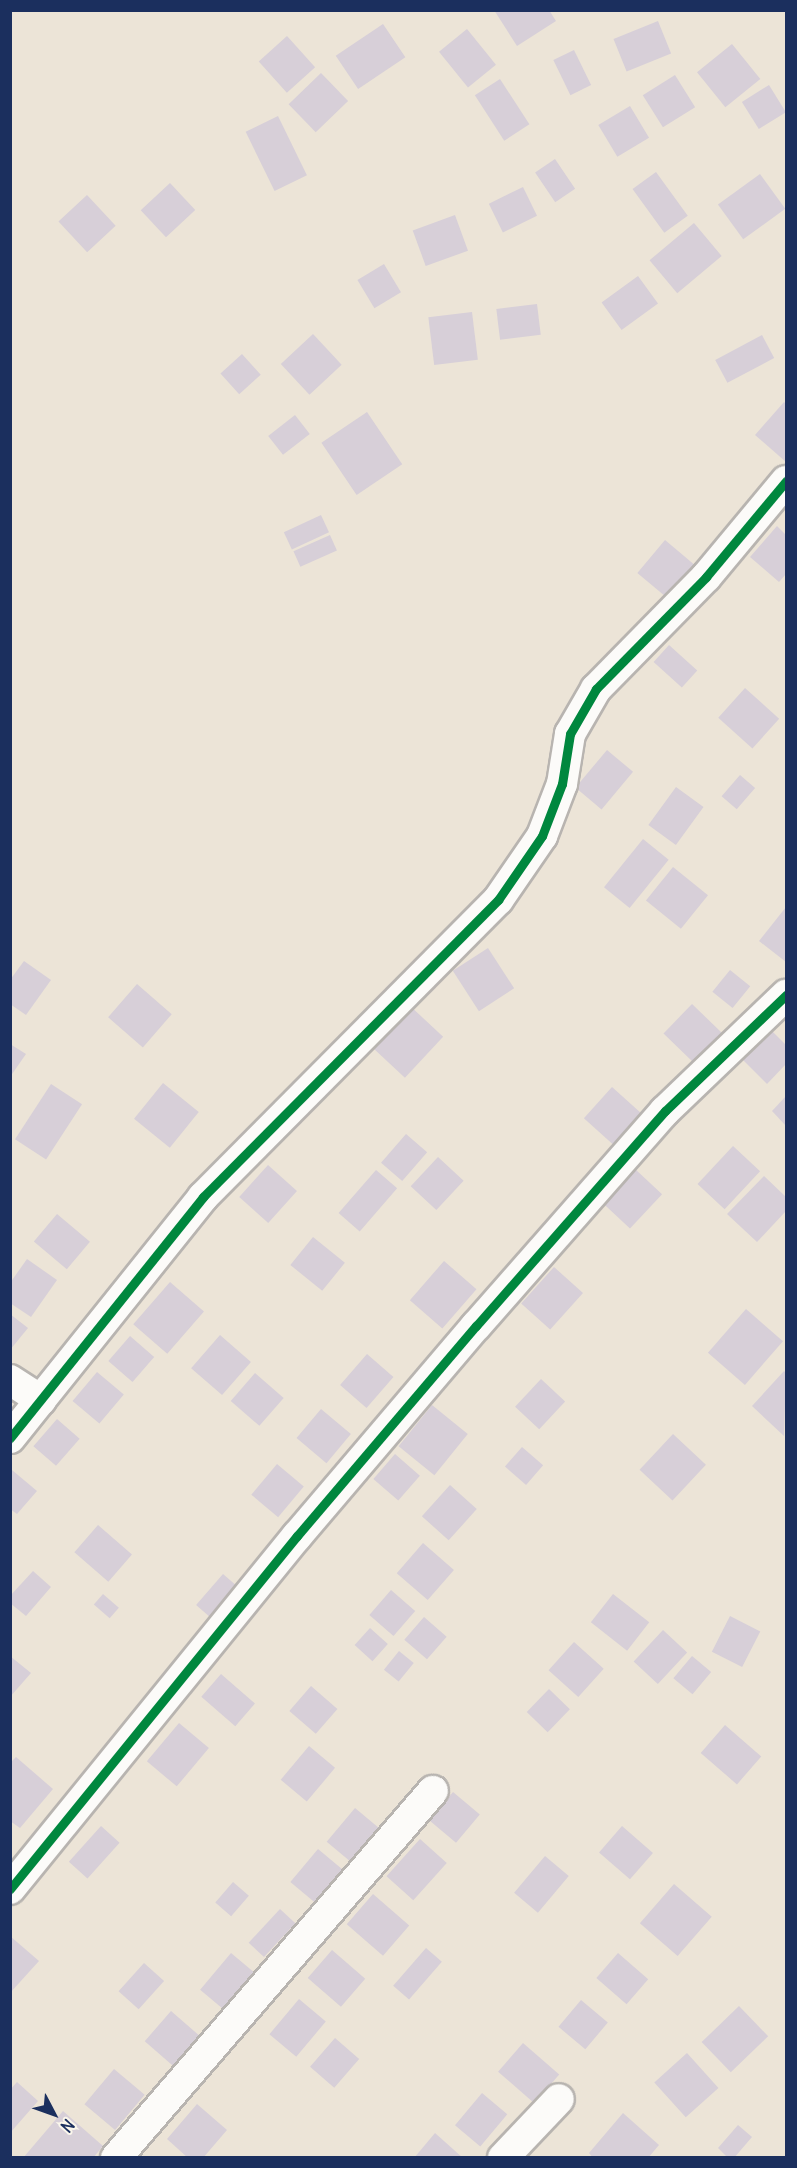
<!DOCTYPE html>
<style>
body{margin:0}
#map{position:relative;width:797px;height:2168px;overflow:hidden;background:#ece4d7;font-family:Delius,sans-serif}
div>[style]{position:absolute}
.building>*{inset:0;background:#d7cfd8;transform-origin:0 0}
.roads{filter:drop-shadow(2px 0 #b8b4b0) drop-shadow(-2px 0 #b8b4b0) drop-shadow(0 2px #b8b4b0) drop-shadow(0 -2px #b8b4b0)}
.minor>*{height:30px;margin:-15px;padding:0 15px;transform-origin:15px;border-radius:15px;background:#fcfbf9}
.cycleway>*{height:9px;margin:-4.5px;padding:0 4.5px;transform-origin:4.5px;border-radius:4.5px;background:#00873e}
span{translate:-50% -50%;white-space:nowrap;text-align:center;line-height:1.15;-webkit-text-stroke:5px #fbf7ec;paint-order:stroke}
.frame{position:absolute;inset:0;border:12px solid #1b2f5e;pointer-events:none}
.north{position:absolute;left:24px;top:2084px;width:60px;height:60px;-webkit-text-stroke:4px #fbf7ec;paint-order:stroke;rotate:131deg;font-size:16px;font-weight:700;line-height:24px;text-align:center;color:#1b2f5e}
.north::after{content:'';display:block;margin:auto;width:21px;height:27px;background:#1b2f5e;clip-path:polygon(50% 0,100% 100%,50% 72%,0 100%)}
</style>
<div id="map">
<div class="building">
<div style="clip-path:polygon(494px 10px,549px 10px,556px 21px,517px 46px)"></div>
<div style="left:658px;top:21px;width:35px;height:48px;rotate:68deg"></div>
<div style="left:383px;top:24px;width:40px;height:57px;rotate:56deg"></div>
<div style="left:467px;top:29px;width:46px;height:36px;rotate:51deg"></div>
<div style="left:287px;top:36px;width:42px;height:38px;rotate:48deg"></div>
<div style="left:732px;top:44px;width:45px;height:45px;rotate:51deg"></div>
<div style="left:574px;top:50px;width:39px;height:23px;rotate:64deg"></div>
<div style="left:321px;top:73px;width:39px;height:45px;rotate:46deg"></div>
<div style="left:675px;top:75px;width:38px;height:38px;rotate:58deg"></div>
<div style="left:500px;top:79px;width:54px;height:30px;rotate:57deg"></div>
<div style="left:769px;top:85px;width:32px;height:32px;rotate:58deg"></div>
<div style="left:630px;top:106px;width:37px;height:37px;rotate:59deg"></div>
<div style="left:278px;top:116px;width:66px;height:36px;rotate:64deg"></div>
<div style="left:555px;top:159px;width:36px;height:24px;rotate:56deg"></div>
<div style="left:656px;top:172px;width:54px;height:29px;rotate:54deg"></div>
<div style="left:760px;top:174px;width:43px;height:52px;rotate:54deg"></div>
<div style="left:170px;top:183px;width:37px;height:40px;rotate:47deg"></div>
<div style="left:523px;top:187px;width:32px;height:38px;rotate:64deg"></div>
<div style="left:87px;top:195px;width:42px;height:39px;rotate:47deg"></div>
<div style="left:455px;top:215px;width:38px;height:45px;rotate:70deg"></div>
<div style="left:694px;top:223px;width:43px;height:58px;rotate:50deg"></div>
<div style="left:384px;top:264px;width:33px;height:31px;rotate:59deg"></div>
<div style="left:638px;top:276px;width:34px;height:45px;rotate:54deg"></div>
<div style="left:537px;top:304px;width:31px;height:41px;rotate:83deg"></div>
<div style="left:472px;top:312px;width:48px;height:44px;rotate:83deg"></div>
<div style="left:313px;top:334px;width:42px;height:44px;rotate:47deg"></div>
<div style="left:762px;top:335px;width:26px;height:53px;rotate:62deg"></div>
<div style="left:242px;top:354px;width:28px;height:29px;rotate:48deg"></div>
<div style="clip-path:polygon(784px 402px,786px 404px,786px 462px,755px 435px)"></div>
<div style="left:367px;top:412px;width:63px;height:55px;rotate:56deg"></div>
<div style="left:295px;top:415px;width:24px;height:34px;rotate:52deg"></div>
<div style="left:321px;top:515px;width:19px;height:41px;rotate:65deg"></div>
<div style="clip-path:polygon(777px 526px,786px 535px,786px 574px,779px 582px,750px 557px)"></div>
<div style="left:330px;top:535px;width:17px;height:40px;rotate:66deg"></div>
<div style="left:665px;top:540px;width:45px;height:43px;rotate:40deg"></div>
<div style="left:669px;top:645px;width:38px;height:23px;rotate:42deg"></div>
<div style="left:745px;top:688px;width:46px;height:40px;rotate:42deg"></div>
<div style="left:607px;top:750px;width:34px;height:49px;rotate:40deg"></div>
<div style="left:740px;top:775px;width:20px;height:28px;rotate:41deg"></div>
<div style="left:676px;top:787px;width:34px;height:47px;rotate:36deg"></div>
<div style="left:643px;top:839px;width:33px;height:62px;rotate:39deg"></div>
<div style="left:673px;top:867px;width:45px;height:43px;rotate:39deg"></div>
<div style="clip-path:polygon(786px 907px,786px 962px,759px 941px)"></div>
<div style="left:488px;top:948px;width:48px;height:42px;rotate:57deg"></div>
<div style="clip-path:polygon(24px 961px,51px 980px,26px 1015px,10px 1004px,10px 980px)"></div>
<div style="left:730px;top:970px;width:26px;height:28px;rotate:39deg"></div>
<div style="left:137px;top:984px;width:46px;height:44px;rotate:41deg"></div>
<div style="left:408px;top:1004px;width:48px;height:56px;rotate:43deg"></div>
<div style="left:692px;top:1004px;width:46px;height:41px;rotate:44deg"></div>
<div style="clip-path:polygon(770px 1029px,786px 1045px,786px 1064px,767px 1084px,741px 1058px)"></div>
<div style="clip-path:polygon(10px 1044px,26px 1054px,10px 1077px)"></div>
<div style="left:163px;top:1083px;width:46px;height:46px;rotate:39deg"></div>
<div style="left:51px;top:1084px;width:37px;height:66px;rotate:33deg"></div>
<div style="left:612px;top:1087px;width:40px;height:42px;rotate:42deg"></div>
<div style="clip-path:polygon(786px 1096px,786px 1126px,772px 1111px)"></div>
<div style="left:406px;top:1134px;width:28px;height:38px;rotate:41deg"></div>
<div style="left:733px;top:1146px;width:37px;height:52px;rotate:43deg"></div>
<div style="left:438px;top:1157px;width:35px;height:40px;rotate:43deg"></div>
<div style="left:268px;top:1165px;width:39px;height:43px;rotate:42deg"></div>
<div style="left:635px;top:1169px;width:37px;height:47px;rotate:43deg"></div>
<div style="left:376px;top:1170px;width:28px;height:57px;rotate:41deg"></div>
<div style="clip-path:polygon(764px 1176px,786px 1197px,786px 1211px,757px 1242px,727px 1214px)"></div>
<div style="left:57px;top:1214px;width:43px;height:36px;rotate:40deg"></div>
<div style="left:313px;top:1237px;width:41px;height:36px;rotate:39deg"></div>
<div style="clip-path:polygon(27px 1259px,57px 1280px,31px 1317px,10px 1303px,10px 1283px)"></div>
<div style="left:444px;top:1261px;width:43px;height:52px;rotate:41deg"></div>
<div style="left:554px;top:1267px;width:39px;height:49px;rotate:42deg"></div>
<div style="left:170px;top:1282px;width:45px;height:56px;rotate:41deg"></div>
<div style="left:746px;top:1309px;width:49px;height:58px;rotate:41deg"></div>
<div style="clip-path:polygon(10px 1314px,28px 1328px,10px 1350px)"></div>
<div style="left:220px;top:1335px;width:41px;height:44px;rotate:41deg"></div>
<div style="left:130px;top:1336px;width:32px;height:33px;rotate:41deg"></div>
<div style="left:367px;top:1354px;width:35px;height:41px;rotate:41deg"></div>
<div style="clip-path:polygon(784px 1371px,786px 1373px,784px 1436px,752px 1406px)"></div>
<div style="left:97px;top:1372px;width:35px;height:38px;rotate:40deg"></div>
<div style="left:255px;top:1373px;width:38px;height:37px;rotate:41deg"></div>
<div style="left:541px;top:1379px;width:33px;height:38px;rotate:43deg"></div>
<div style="left:432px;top:1405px;width:46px;height:53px;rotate:39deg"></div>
<div style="left:321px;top:1409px;width:39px;height:38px;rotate:40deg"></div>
<div style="left:57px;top:1419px;width:30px;height:36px;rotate:41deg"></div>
<div style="left:673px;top:1434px;width:45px;height:49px;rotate:43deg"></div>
<div style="left:522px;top:1447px;width:28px;height:26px;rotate:41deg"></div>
<div style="left:395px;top:1454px;width:33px;height:33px;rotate:41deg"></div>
<div style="left:277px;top:1464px;width:35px;height:40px;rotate:40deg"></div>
<div style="clip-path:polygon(12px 1470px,37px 1491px,17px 1514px,10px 1509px)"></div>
<div style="left:450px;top:1485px;width:36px;height:42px;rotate:42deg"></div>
<div style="left:98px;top:1525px;width:45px;height:36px;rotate:41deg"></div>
<div style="left:423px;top:1543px;width:41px;height:40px;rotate:41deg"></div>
<div style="clip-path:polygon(33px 1571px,51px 1587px,26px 1616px,10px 1603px,10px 1596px)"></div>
<div style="left:223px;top:1574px;width:21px;height:41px;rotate:41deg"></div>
<div style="left:391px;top:1590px;width:32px;height:33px;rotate:41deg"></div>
<div style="left:103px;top:1594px;width:21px;height:14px;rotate:41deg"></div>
<div style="left:613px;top:1594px;width:46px;height:36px;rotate:38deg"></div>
<div style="left:730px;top:1616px;width:34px;height:40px;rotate:27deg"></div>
<div style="left:424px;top:1617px;width:30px;height:30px;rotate:41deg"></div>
<div style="left:370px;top:1628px;width:24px;height:23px;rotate:42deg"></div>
<div style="left:663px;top:1630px;width:33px;height:43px;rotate:43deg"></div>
<div style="left:574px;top:1642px;width:40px;height:38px;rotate:42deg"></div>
<div style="left:399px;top:1651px;width:19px;height:24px;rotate:39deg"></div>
<div style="clip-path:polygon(10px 1656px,31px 1673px,10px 1697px)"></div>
<div style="left:692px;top:1656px;width:25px;height:29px;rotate:40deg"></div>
<div style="left:221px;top:1674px;width:45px;height:30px;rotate:41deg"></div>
<div style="left:311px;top:1686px;width:35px;height:33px;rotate:41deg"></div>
<div style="left:549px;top:1689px;width:29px;height:32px;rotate:44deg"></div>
<div style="left:179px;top:1723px;width:39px;height:50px;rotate:40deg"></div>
<div style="left:725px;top:1725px;width:48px;height:37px;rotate:41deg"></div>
<div style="left:309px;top:1746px;width:34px;height:44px;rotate:40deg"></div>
<div style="clip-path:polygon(16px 1757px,53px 1789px,20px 1828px,10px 1821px,10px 1763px)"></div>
<div style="left:453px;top:1792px;width:35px;height:37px;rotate:40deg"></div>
<div style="left:355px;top:1808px;width:34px;height:44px;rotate:40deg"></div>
<div style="left:101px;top:1826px;width:25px;height:48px;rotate:42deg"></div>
<div style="left:622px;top:1826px;width:41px;height:35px;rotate:41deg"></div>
<div style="left:420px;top:1839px;width:36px;height:50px;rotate:42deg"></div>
<div style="left:318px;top:1849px;width:34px;height:43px;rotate:40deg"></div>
<div style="left:545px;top:1856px;width:31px;height:48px;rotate:40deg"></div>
<div style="left:233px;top:1882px;width:21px;height:27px;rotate:41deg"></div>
<div style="left:674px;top:1884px;width:50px;height:52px;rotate:41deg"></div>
<div style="left:373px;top:1894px;width:48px;height:40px;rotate:41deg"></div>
<div style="left:280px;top:1909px;width:21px;height:46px;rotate:43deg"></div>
<div style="clip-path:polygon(10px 1936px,39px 1961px,10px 1993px)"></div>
<div style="left:426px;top:1948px;width:21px;height:50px;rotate:41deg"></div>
<div style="left:332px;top:1950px;width:44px;height:37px;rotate:41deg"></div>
<div style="left:231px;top:1953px;width:30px;height:48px;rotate:40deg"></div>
<div style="left:618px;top:1953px;width:40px;height:33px;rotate:41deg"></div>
<div style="left:144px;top:1963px;width:27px;height:38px;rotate:42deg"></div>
<div style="left:299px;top:1999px;width:35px;height:46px;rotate:40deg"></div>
<div style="left:581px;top:2000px;width:35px;height:35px;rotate:40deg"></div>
<div style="left:739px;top:2006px;width:42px;height:52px;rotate:46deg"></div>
<div style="left:171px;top:2011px;width:40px;height:40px;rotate:41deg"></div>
<div style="left:335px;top:2038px;width:32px;height:38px;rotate:41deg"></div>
<div style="left:523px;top:2043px;width:48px;height:38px;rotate:41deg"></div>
<div style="left:687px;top:2053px;width:47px;height:44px;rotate:48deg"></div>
<div style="left:114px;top:2069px;width:40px;height:46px;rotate:40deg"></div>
<div style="clip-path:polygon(17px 2082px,38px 2101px,10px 2133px,10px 2090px)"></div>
<div style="left:482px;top:2093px;width:33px;height:42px;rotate:40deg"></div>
<div style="clip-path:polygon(197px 2104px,227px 2130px,203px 2158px,188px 2158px,167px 2139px)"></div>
<div style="clip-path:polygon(63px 2111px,103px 2146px,93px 2158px,23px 2158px)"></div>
<div style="clip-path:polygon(623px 2113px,659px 2145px,648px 2158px,593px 2158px,589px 2153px)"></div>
<div style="clip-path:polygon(738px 2125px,752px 2137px,734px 2158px,728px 2158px,718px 2148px)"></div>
<div style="clip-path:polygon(435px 2133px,463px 2158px,414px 2158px)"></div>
</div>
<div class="roads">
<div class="minor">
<div style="left:10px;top:1380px;width:37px;rotate:33deg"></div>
<div style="left:10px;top:1438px;width:309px;rotate:-51.3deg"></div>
<div style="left:203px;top:1197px;width:419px;rotate:-45.2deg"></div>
<div style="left:498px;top:900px;width:78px;rotate:-55.5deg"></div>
<div style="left:542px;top:836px;width:56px;rotate:-69deg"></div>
<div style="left:562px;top:784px;width:51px;rotate:-80.9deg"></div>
<div style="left:570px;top:734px;width:52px;rotate:-60deg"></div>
<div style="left:596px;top:689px;width:157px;rotate:-45.5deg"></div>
<div style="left:706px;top:577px;width:125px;rotate:-50.2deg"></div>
<div style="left:10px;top:1889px;width:455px;rotate:-50.9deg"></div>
<div style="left:297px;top:1536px;width:276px;rotate:-49.6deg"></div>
<div style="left:476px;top:1326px;width:286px;rotate:-48.7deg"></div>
<div style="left:665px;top:1111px;width:168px;rotate:-43.8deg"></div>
<div style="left:116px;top:2158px;width:485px;rotate:-49.2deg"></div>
<div style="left:503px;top:2158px;width:81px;rotate:-46.5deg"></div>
</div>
</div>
<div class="cycleway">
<div style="left:10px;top:1438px;width:309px;rotate:-51.3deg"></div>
<div style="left:203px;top:1197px;width:419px;rotate:-45.2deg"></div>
<div style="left:498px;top:900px;width:78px;rotate:-55.5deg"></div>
<div style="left:542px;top:836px;width:56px;rotate:-69deg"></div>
<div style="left:562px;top:784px;width:51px;rotate:-80.9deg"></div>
<div style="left:570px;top:734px;width:52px;rotate:-60deg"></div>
<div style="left:596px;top:689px;width:157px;rotate:-45.5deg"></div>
<div style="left:706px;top:577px;width:125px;rotate:-50.2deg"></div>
<div style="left:10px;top:1889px;width:455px;rotate:-50.9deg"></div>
<div style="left:297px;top:1536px;width:276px;rotate:-49.6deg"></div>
<div style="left:476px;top:1326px;width:286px;rotate:-48.7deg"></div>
<div style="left:665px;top:1111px;width:168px;rotate:-43.8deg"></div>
</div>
<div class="frame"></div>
<div class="north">N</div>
</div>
